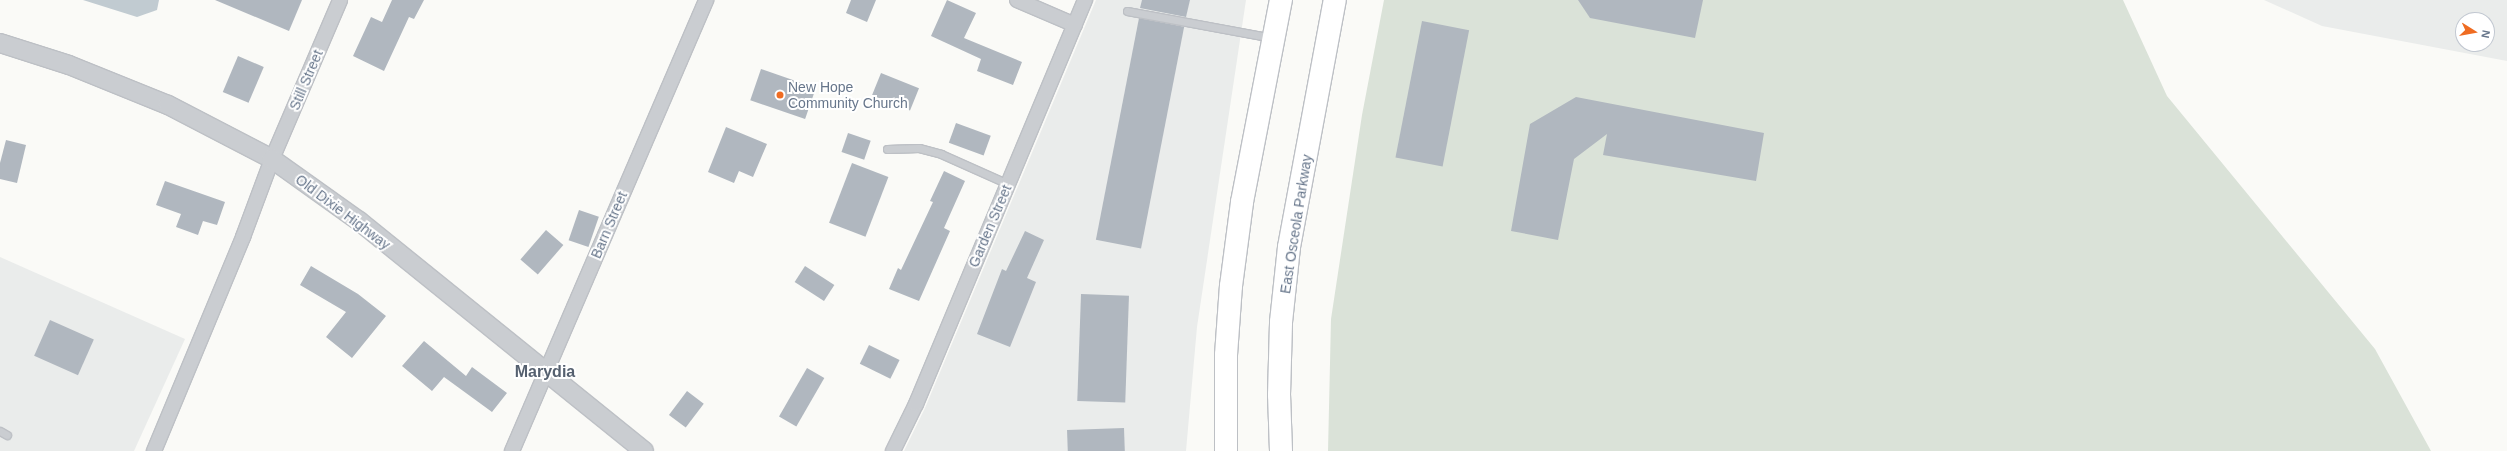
<!DOCTYPE html>
<style>
body{margin:0}
#map{position:relative;width:2507px;height:451px;overflow:hidden;background:#fafaf7;font-family:Helvetica,sans-serif}
div>[style]{position:absolute}
.built>*{inset:0;background:#eaeceb}
.green>*{inset:0;background:#dae2d8}
.water>*{inset:0;background:#c1cbd1}
.building>*{inset:0;background:#b0b7bf;transform-origin:0 0}
.roads{filter:drop-shadow(1px 0 #bdc0c5) drop-shadow(-1px 0 #bdc0c5) drop-shadow(0 1px #bdc0c5) drop-shadow(0 -1px #bdc0c5)}
.service>*{height:7px;margin:-3.5px;padding:0 3.5px;transform-origin:3.5px;border-radius:3.5px;background:#cacdd1}
.minor>*{height:14px;margin:-7px;padding:0 7px;transform-origin:7px;border-radius:7px;background:#cacdd1}
.tertiary>*{height:18px;margin:-9px;padding:0 9px;transform-origin:9px;border-radius:9px;background:#cacdd1}
.primary>*{height:22px;margin:-11px;padding:0 11px;transform-origin:11px;border-radius:11px;background:#fff}
.dots>*{width:11px;height:11px;translate:-50% -50%;box-sizing:border-box;border:2px solid #fff;border-radius:50%}
span{translate:-50% -50%;white-space:nowrap;text-align:center;line-height:1.15;-webkit-text-stroke:4px #fff;paint-order:stroke}
.street-label{font-size:14px;color:#67768b}
.poi-label{font-size:14px;color:#67768b}
.left{translate:0 -50%;text-align:left}
.quarter-label{font-size:16px;color:#55606f;font-weight:700}
.north{position:absolute;left:2455px;top:12px;width:40px;height:40px;box-sizing:border-box;background:#fff;border:1px solid #c2c8d1;border-radius:50%;rotate:101deg;font-size:11px;font-weight:700;line-height:16px;text-align:center;color:#67768b}
.north::after{content:'';display:block;margin:auto;width:14px;height:18px;background:#ef6c22;clip-path:polygon(50% 0,100% 100%,50% 72%,0 100%)}
</style>
<div id="map">
<div class="built">
<div style="clip-path:polygon(1096px 0,1246px 0,1197px 327px,1186px 451px,904px 451px,925px 408px)"></div>
<div style="clip-path:polygon(evenodd,2264px 0,2507px 0,2507px 61px,2322px 26px,2264px 0,2463px 20px,2487px 20px,2487px 44px,2463px 44px,2463px 20px)"></div>
<div style="clip-path:polygon(0 257px,185px 339px,134px 451px,0 451px)"></div>
</div>
<div class="green">
<div style="clip-path:polygon(1384px 0,2123px 0,2167px 96px,2375px 349px,2431px 451px,1328px 451px,1331px 319px,1362px 115px)"></div>
</div>
<div class="water">
<div style="clip-path:polygon(83px 0,159px 0,157px 10px,137px 17px)"></div>
</div>
<div class="building">
<div style="clip-path:polygon(215px 0,302px 0,289px 31px)"></div>
<div style="clip-path:polygon(392px 0,424px 0,414px 19px,409px 17px,384px 71px,353px 56px,371px 17px,382px 22px)"></div>
<div style="clip-path:polygon(851px 0,876px 0,867px 22px,846px 13px)"></div>
<div style="clip-path:polygon(947px 0,976px 13px,964px 38px,1022px 62px,1013px 85px,977px 71px,981px 59px,931px 36px)"></div>
<div style="clip-path:polygon(1142px 0,1190px 0,1186px 17px,1140px 8px)"></div>
<div style="clip-path:polygon(1578px 0,1703px 0,1695px 38px,1590px 18px)"></div>
<div style="left:1139px;top:18px;width:46px;height:226px;rotate:11deg"></div>
<div style="left:1422px;top:21px;width:48px;height:139px;rotate:11deg"></div>
<div style="left:238px;top:56px;width:28px;height:39px;rotate:23deg"></div>
<div style="left:761px;top:69px;width:58px;height:33px;rotate:19deg"></div>
<div style="left:881px;top:73px;width:41px;height:24px;rotate:22deg"></div>
<div style="clip-path:polygon(1576px 97px,1764px 133px,1756px 181px,1603px 155px,1607px 134px,1574px 159px,1558px 240px,1511px 231px,1530px 124px)"></div>
<div style="left:956px;top:123px;width:37px;height:21px;rotate:20deg"></div>
<div style="clip-path:polygon(726px 127px,767px 144px,753px 177px,739px 171px,734px 183px,708px 172px)"></div>
<div style="left:848px;top:133px;width:24px;height:20px;rotate:19deg"></div>
<div style="clip-path:polygon(6px 140px,26px 145px,17px 183px,0 179px,0 163px)"></div>
<div style="left:852px;top:163px;width:39px;height:64px;rotate:21deg"></div>
<div style="clip-path:polygon(944px 171px,965px 181px,944px 228px,950px 231px,919px 301px,889px 289px,898px 268px,901px 270px,933px 202px,930px 201px)"></div>
<div style="clip-path:polygon(165px 181px,225px 202px,217px 225px,203px 221px,198px 235px,176px 227px,181px 214px,156px 205px)"></div>
<div style="left:579px;top:210px;width:21px;height:32px;rotate:19deg"></div>
<div style="left:546px;top:230px;width:23px;height:39px;rotate:41deg"></div>
<div style="clip-path:polygon(1025px 231px,1044px 240px,1027px 278px,1036px 282px,1010px 347px,977px 334px,1002px 269px,1006px 271px)"></div>
<div style="clip-path:polygon(311px 266px,358px 294px,386px 316px,352px 358px,326px 337px,346px 312px,300px 285px)"></div>
<div style="left:805px;top:266px;width:35px;height:19px;rotate:33deg"></div>
<div style="left:1081px;top:294px;width:48px;height:107px;rotate:2deg"></div>
<div style="left:50px;top:320px;width:48px;height:39px;rotate:24deg"></div>
<div style="clip-path:polygon(424px 341px,466px 376px,472px 367px,507px 393px,492px 412px,444px 377px,432px 391px,402px 366px)"></div>
<div style="left:869px;top:345px;width:34px;height:21px;rotate:26deg"></div>
<div style="left:807px;top:368px;width:20px;height:56px;rotate:30deg"></div>
<div style="left:687px;top:391px;width:21px;height:30px;rotate:37deg"></div>
<div style="left:1124px;top:428px;width:23px;height:57px;rotate:88deg"></div>
</div>
<div class="roads">
<div class="service">
<div style="left:1127px;top:11px;width:147px;rotate:10.5deg"></div>
<div style="left:887px;top:149px;width:32px;rotate:-2deg"></div>
<div style="left:919px;top:148px;width:23px;rotate:15deg"></div>
<div style="left:941px;top:154px;width:73px;rotate:24.1deg"></div>
<div style="left:0;top:431px;width:8px;rotate:30deg"></div>
</div>
<div class="minor">
<div style="left:1017px;top:0;width:63px;rotate:23.3deg"></div>
<div style="left:154px;top:451px;width:232px;rotate:-67.4deg"></div>
<div style="left:243px;top:237px;width:83px;rotate:-69.6deg"></div>
<div style="left:272px;top:159px;width:173px;rotate:-66.8deg"></div>
<div style="left:512px;top:451px;width:491px;rotate:-66.7deg"></div>
<div style="left:893px;top:451px;width:52px;rotate:-63.9deg"></div>
<div style="left:916px;top:404px;width:438px;rotate:-67.3deg"></div>
</div>
<div class="tertiary">
<div style="left:0;top:43px;width:72px;rotate:17.7deg"></div>
<div style="left:69px;top:65px;width:107px;rotate:22deg"></div>
<div style="left:168px;top:105px;width:117px;rotate:27.4deg"></div>
<div style="left:272px;top:159px;width:107px;rotate:35.5deg"></div>
<div style="left:359px;top:221px;width:366px;rotate:38.9deg"></div>
</div>
<div class="primary">
<div style="left:1226px;top:451px;width:96px;rotate:-90deg"></div>
<div style="left:1226px;top:355px;width:69px;rotate:-85.9deg"></div>
<div style="left:1231px;top:286px;width:85px;rotate:-82.5deg"></div>
<div style="left:1242px;top:202px;width:206px;rotate:-79.1deg"></div>
<div style="left:1281px;top:451px;width:56px;rotate:-92deg"></div>
<div style="left:1279px;top:395px;width:73px;rotate:-88.4deg"></div>
<div style="left:1281px;top:322px;width:75px;rotate:-83.9deg"></div>
<div style="left:1289px;top:247px;width:251px;rotate:-79.5deg"></div>
</div>
</div>
<div class="dots">
<div style="left:780px;top:95px;background:#ef6c22"></div>
</div>
<div class="street-label">
<span style="left:306px;top:80px;rotate:-67deg">Still Street</span>
<span style="left:343px;top:212px;rotate:37deg">Old Dixie Highway</span>
<span style="left:1296px;top:224px;rotate:-81deg">East Osceola Parkway</span>
<span style="left:609px;top:225px;rotate:-67deg">Barn Street</span>
<span style="left:990px;top:226px;rotate:-67deg">Garden Street</span>
</div>
<div class="poi-label">
<span class="left" style="left:788px;top:95px">New Hope<br>Community Church</span>
</div>
<div class="quarter-label">
<span style="left:545px;top:372px">Marydia</span>
</div>
<div class="north">N</div>
</div>
